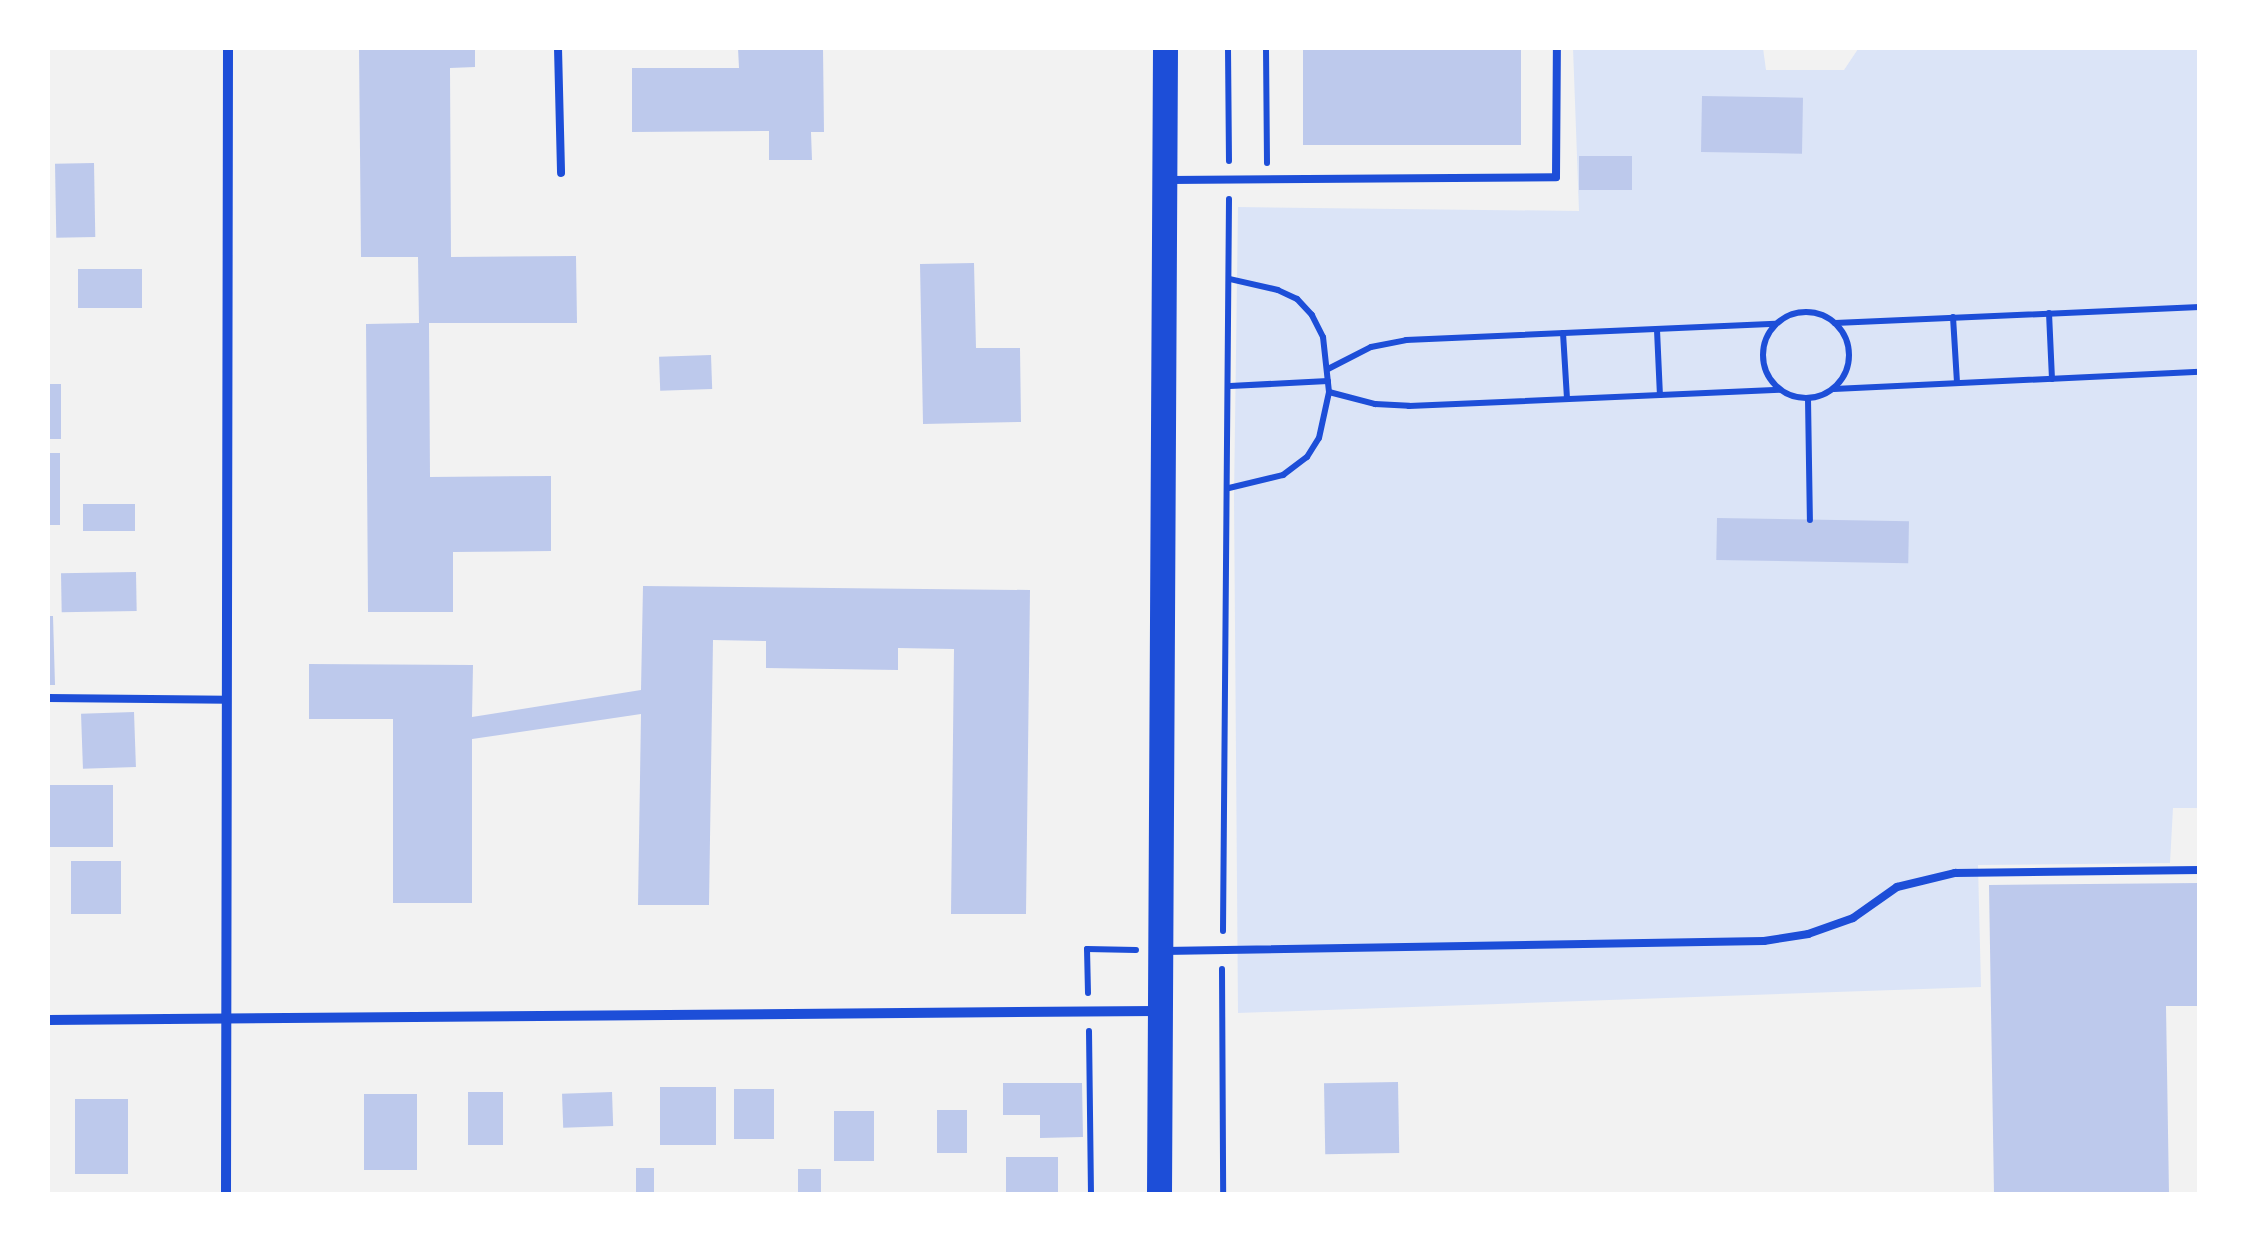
<!DOCTYPE html>
<style>
body{margin:0}
#map{position:relative;width:2247px;height:1242px;overflow:hidden;background:#f2f2f2;font-family:Commissioner,sans-serif}
div>[style]{position:absolute}
.green>*{inset:0;background:#dbe4f7}
.building>*{inset:0;background:#bdc9ec;transform-origin:0 0}
.path>*{height:6px;margin:-3px;padding:0 3px;transform-origin:3px;border-radius:3px;background:#1d4ed8}
.path>.ring{margin:-3px;padding:0;box-sizing:content-box;background:none;border:6px solid #1d4ed8;border-radius:50%}
.service>*{height:8px;margin:-4px;padding:0 4px;transform-origin:4px;border-radius:4px;background:#1d4ed8}
.minor>*{height:10px;margin:-5px;padding:0 5px;transform-origin:5px;border-radius:5px;background:#1d4ed8}
.primary>*{height:25px;margin:-12.5px;padding:0 12.5px;transform-origin:12.5px;border-radius:12.5px;background:#1d4ed8}
span{translate:-50% -50%;white-space:nowrap;text-align:center;line-height:1.15;-webkit-text-stroke:8px #fff;paint-order:stroke}
.frame{position:absolute;inset:0;border:50px solid #fff;pointer-events:none}
</style>
<div id="map">
<div class="green">
<div style="clip-path:polygon(1573px 48px,1763px 48px,1766px 70px,1844px 70px,1858px 49px,1879px 48px,2199px 48px,2200px 808px,2173px 808px,2170px 863px,1978px 865px,1981px 987px,1238px 1013px,1234px 497px,1238px 207px,1579px 211px)"></div>
</div>
<div class="building">
<div style="clip-path:polygon(359px 48px,475px 48px,475px 67px,450px 68px,451px 257px,576px 256px,577px 323px,429px 323px,430px 477px,551px 476px,551px 551px,453px 552px,453px 612px,368px 612px,366px 324px,419px 323px,418px 257px,361px 257px)"></div>
<div style="clip-path:polygon(738px 48px,823px 48px,824px 132px,811px 132px,812px 160px,769px 160px,769px 131px,632px 132px,632px 68px,739px 68px)"></div>
<div style="left:1303px;top:48px;width:218px;height:97px"></div>
<div style="left:1702px;top:96px;width:101px;height:56px;rotate:1deg"></div>
<div style="left:1632px;top:156px;width:34px;height:53px;rotate:90deg"></div>
<div style="left:94px;top:163px;width:74px;height:39px;rotate:89deg"></div>
<div style="clip-path:polygon(974px 263px,976px 348px,1020px 348px,1021px 422px,923px 424px,920px 264px)"></div>
<div style="left:78px;top:269px;width:64px;height:39px"></div>
<div style="left:711px;top:355px;width:34px;height:52px;rotate:88deg"></div>
<div style="left:48px;top:384px;width:13px;height:55px"></div>
<div style="left:48px;top:453px;width:12px;height:72px"></div>
<div style="left:83px;top:504px;width:52px;height:27px"></div>
<div style="left:1717px;top:518px;width:192px;height:42px;rotate:1deg"></div>
<div style="left:136px;top:572px;width:39px;height:75px;rotate:89deg"></div>
<div style="clip-path:polygon(643px 586px,1030px 590px,1026px 914px,951px 914px,954px 649px,898px 648px,898px 670px,766px 668px,766px 641px,713px 640px,709px 905px,638px 905px,641px 714px,472px 739px,472px 903px,393px 903px,393px 719px,309px 719px,309px 664px,473px 665px,472px 717px,641px 690px)"></div>
<div style="clip-path:polygon(48px 616px,53px 616px,55px 685px,48px 685px)"></div>
<div style="left:134px;top:712px;width:55px;height:53px;rotate:88deg"></div>
<div style="left:113px;top:785px;width:62px;height:65px;rotate:90deg"></div>
<div style="left:71px;top:861px;width:50px;height:53px"></div>
<div style="clip-path:polygon(2200px 883px,2200px 1006px,2166px 1006px,2169px 1194px,1994px 1194px,1989px 885px)"></div>
<div style="left:1398px;top:1082px;width:71px;height:74px;rotate:89deg"></div>
<div style="clip-path:polygon(1003px 1083px,1082px 1083px,1083px 1137px,1040px 1138px,1040px 1115px,1003px 1115px)"></div>
<div style="left:716px;top:1087px;width:58px;height:56px;rotate:90deg"></div>
<div style="left:774px;top:1089px;width:50px;height:40px;rotate:90deg"></div>
<div style="left:468px;top:1092px;width:35px;height:53px"></div>
<div style="left:612px;top:1092px;width:34px;height:50px;rotate:88deg"></div>
<div style="left:417px;top:1094px;width:76px;height:53px;rotate:90deg"></div>
<div style="left:75px;top:1099px;width:53px;height:75px"></div>
<div style="left:937px;top:1110px;width:30px;height:43px"></div>
<div style="left:874px;top:1111px;width:50px;height:40px;rotate:90deg"></div>
<div style="left:1006px;top:1157px;width:52px;height:37px"></div>
<div style="left:636px;top:1168px;width:18px;height:26px"></div>
<div style="left:798px;top:1169px;width:23px;height:25px"></div>
</div>
<div class="path">
<div style="left:1228px;top:48px;width:113px;rotate:89.5deg"></div>
<div style="left:1266px;top:48px;width:115px;rotate:89.5deg"></div>
<div class="ring" style="left:1763px;top:312px;width:80px;height:80px"></div>
<div style="left:2049px;top:313px;width:66px;rotate:87.4deg"></div>
<div style="left:1953px;top:317px;width:66px;rotate:86.5deg"></div>
<div style="left:1835px;top:323px;width:365px;rotate:-2.5deg"></div>
<div style="left:1657px;top:330px;width:65px;rotate:87.4deg"></div>
<div style="left:1563px;top:333px;width:66px;rotate:86.5deg"></div>
<div style="left:1328px;top:369px;width:48px;rotate:-27.1deg"></div>
<div style="left:1371px;top:347px;width:36px;rotate:-11deg"></div>
<div style="left:1406px;top:340px;width:370px;rotate:-2.5deg"></div>
<div style="left:1230px;top:386px;width:98px;rotate:-2.9deg"></div>
<div style="left:1834px;top:389px;width:366px;rotate:-2.7deg"></div>
<div style="left:1329px;top:392px;width:48px;rotate:14.6deg"></div>
<div style="left:1375px;top:404px;width:34px;rotate:3deg"></div>
<div style="left:1409px;top:406px;width:371px;rotate:-2.5deg"></div>
<div style="left:1808px;top:399px;width:121px;rotate:89.1deg"></div>
<div style="left:1229px;top:488px;width:56px;rotate:-13.5deg"></div>
<div style="left:1283px;top:475px;width:30px;rotate:-37deg"></div>
<div style="left:1307px;top:457px;width:22px;rotate:-58deg"></div>
<div style="left:1319px;top:438px;width:47px;rotate:-77.7deg"></div>
<div style="left:1329px;top:392px;width:55px;rotate:-96.2deg"></div>
<div style="left:1323px;top:337px;width:25px;rotate:-117deg"></div>
<div style="left:1312px;top:315px;width:22px;rotate:-133deg"></div>
<div style="left:1297px;top:299px;width:21px;rotate:-155deg"></div>
<div style="left:1278px;top:290px;width:49px;rotate:-167.1deg"></div>
<div style="left:1223px;top:931px;width:732px;rotate:-89.53deg"></div>
<div style="left:1222px;top:969px;width:225px;rotate:89.7deg"></div>
<div style="left:1088px;top:993px;width:44px;rotate:-91.3deg"></div>
<div style="left:1087px;top:949px;width:49px;rotate:1.2deg"></div>
<div style="left:1089px;top:1031px;width:163px;rotate:89.3deg"></div>
</div>
<div class="service">
<div style="left:558px;top:48px;width:125px;rotate:88.6deg"></div>
<div style="left:1170px;top:180px;width:386px;rotate:-0.4deg"></div>
<div style="left:1556px;top:177px;width:129px;rotate:-89.6deg"></div>
<div style="left:48px;top:698px;width:179px;rotate:0.6deg"></div>
<div style="left:1164px;top:951px;width:600px;rotate:-0.95deg"></div>
<div style="left:1764px;top:941px;width:45px;rotate:-9deg"></div>
<div style="left:1808px;top:934px;width:48px;rotate:-19.6deg"></div>
<div style="left:1853px;top:918px;width:54px;rotate:-35.2deg"></div>
<div style="left:1897px;top:887px;width:60px;rotate:-13.6deg"></div>
<div style="left:1955px;top:873px;width:245px;rotate:-0.7deg"></div>
</div>
<div class="minor">
<div style="left:48px;top:1020px;width:1108px;rotate:-0.47deg"></div>
<div style="left:226px;top:1194px;width:1146px;rotate:-89.9deg"></div>
</div>
<div class="primary">
<div style="left:1159px;top:1194px;width:1146px;rotate:-89.7deg"></div>
</div>
<div class="frame"></div>
</div>
